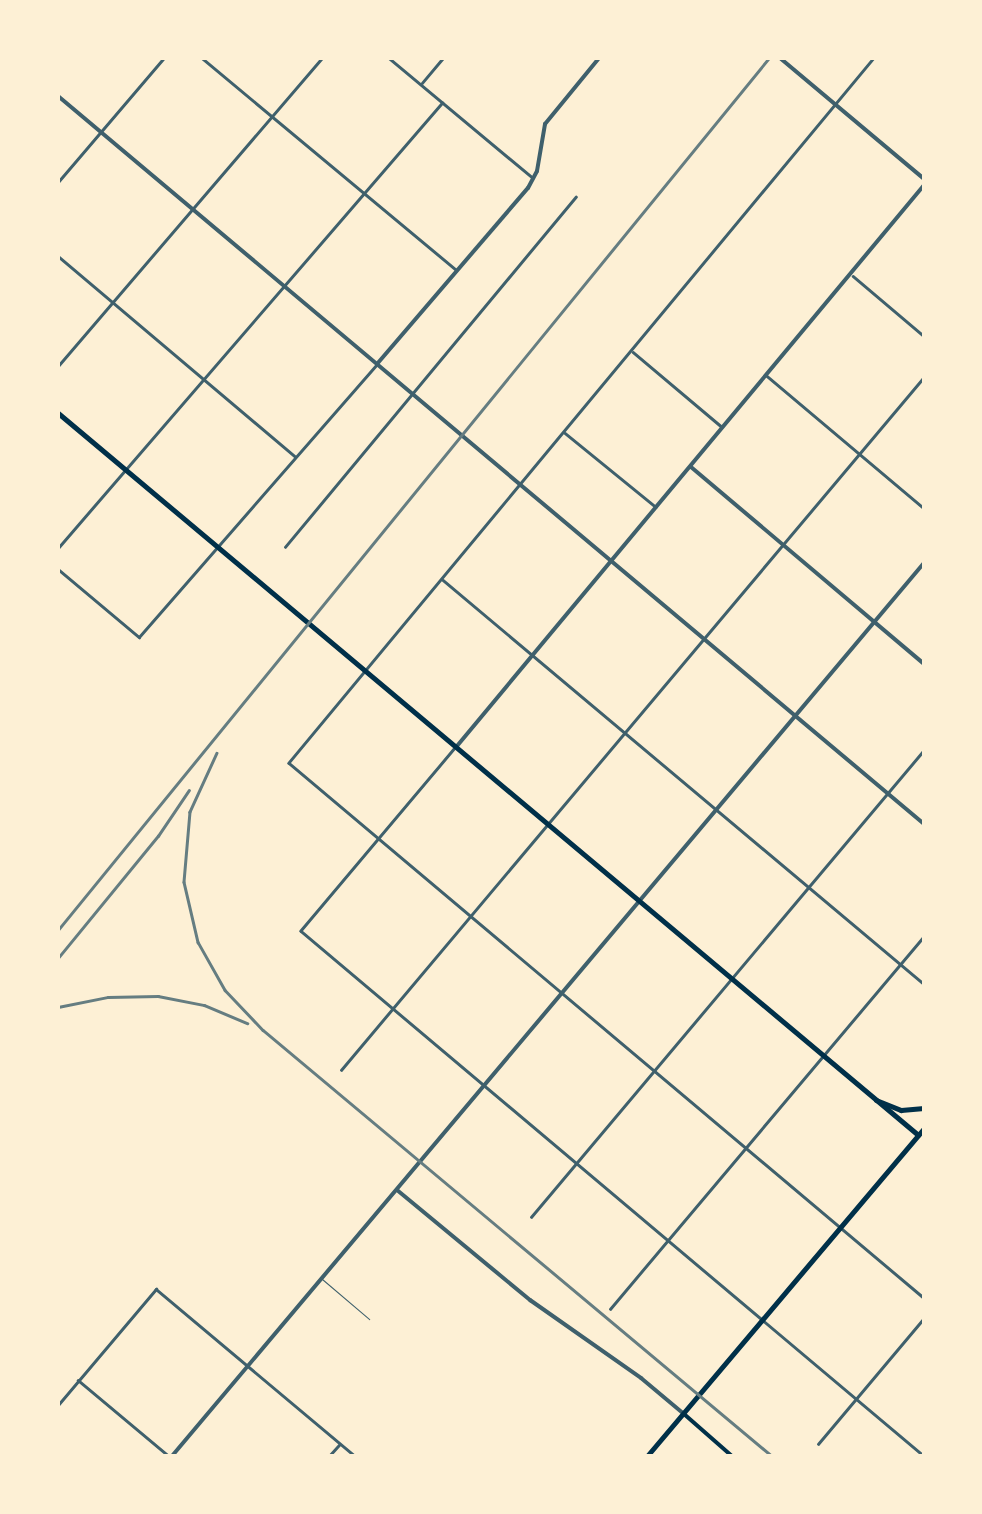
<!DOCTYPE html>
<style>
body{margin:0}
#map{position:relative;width:982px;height:1514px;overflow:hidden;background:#fdf0d5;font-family:"Varela Round",sans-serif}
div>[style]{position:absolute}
.service>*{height:1px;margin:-0.5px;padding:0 0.5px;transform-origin:0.5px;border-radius:0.5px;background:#3f606c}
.minor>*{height:2.5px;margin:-1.25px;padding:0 1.25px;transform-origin:1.25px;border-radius:1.25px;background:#3f606c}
.tertiary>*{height:4px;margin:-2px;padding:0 2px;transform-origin:2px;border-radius:2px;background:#3f606c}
.secondary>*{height:4px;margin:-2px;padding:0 2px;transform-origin:2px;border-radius:2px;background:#003049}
.primary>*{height:5px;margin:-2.5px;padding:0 2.5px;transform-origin:2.5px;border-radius:2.5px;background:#003049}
.trunk>*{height:5px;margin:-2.5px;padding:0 2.5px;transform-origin:2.5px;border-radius:2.5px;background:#003049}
.rail>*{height:2.5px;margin:-1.25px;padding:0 1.25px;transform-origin:1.25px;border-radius:1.25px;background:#657d81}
span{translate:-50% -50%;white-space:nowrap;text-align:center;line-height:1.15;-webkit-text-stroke:10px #fdf0d5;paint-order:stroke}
.frame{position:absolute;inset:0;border:60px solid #fdf0d5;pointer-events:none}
</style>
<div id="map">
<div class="service">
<div style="left:322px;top:1279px;width:62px;rotate:40.4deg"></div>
</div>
<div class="minor">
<div style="left:202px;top:58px;width:331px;rotate:39.8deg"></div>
<div style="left:389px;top:58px;width:187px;rotate:39.8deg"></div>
<div style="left:874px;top:58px;width:916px;rotate:129.69deg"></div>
<div style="left:289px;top:763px;width:830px;rotate:40.11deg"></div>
<div style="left:422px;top:83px;width:33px;rotate:-50deg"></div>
<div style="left:58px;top:182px;width:163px;rotate:-49.5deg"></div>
<div style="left:58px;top:256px;width:310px;rotate:40.2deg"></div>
<div style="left:853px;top:276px;width:93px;rotate:40.2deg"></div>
<div style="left:633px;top:352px;width:116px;rotate:40.1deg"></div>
<div style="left:58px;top:366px;width:406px;rotate:-49.4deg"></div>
<div style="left:767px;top:376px;width:205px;rotate:40.1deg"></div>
<div style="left:565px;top:433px;width:117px;rotate:39.1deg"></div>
<div style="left:285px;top:547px;width:455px;rotate:-50.3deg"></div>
<div style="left:58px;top:548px;width:588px;rotate:-49.21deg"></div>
<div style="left:58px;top:569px;width:106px;rotate:40deg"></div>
<div style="left:139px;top:637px;width:361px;rotate:-48.9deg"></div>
<div style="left:443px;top:580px;width:628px;rotate:40.03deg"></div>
<div style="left:455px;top:748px;width:239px;rotate:130.1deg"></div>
<div style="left:301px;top:931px;width:815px;rotate:40.12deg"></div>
<div style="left:341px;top:1070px;width:906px;rotate:-49.93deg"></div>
<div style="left:531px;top:1217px;width:610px;rotate:-49.92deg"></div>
<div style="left:610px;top:1309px;width:488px;rotate:-49.9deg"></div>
<div style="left:78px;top:1380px;width:119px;rotate:39.9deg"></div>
<div style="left:58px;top:1405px;width:152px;rotate:-49.8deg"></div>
<div style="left:156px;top:1289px;width:260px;rotate:40deg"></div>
<div style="left:818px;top:1444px;width:165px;rotate:-49.9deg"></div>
<div style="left:329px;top:1456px;width:15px;rotate:-48deg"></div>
</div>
<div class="tertiary">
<div style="left:780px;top:58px;width:188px;rotate:40deg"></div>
<div style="left:58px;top:96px;width:1131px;rotate:40.05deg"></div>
<div style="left:377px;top:364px;width:232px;rotate:-49.4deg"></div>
<div style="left:528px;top:188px;width:19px;rotate:-62deg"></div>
<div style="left:537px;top:171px;width:48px;rotate:-80.3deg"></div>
<div style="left:545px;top:124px;width:85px;rotate:-50.7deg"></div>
<div style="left:691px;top:467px;width:305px;rotate:40.2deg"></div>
<div style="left:457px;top:746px;width:730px;rotate:-50.22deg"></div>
<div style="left:397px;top:1190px;width:173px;rotate:39.6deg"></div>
<div style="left:530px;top:1300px;width:136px;rotate:35.1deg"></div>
<div style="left:641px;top:1378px;width:56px;rotate:39.9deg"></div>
<div style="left:172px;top:1456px;width:1167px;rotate:-49.9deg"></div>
</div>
<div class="secondary">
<div style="left:684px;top:1414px;width:64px;rotate:41.2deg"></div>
</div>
<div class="primary">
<div style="left:58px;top:413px;width:1123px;rotate:40.01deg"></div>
</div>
<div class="trunk">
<div style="left:876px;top:1100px;width:27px;rotate:22deg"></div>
<div style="left:901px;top:1110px;width:23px;rotate:-5deg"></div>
<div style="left:647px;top:1456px;width:429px;rotate:-49.8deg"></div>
</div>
<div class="rail">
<div style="left:217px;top:753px;width:65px;rotate:114.6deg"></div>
<div style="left:190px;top:812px;width:70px;rotate:94.9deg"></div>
<div style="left:184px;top:882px;width:62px;rotate:76.9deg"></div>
<div style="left:198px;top:942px;width:55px;rotate:60.6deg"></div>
<div style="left:225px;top:990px;width:55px;rotate:46.5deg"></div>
<div style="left:263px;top:1030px;width:664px;rotate:39.93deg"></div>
<div style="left:58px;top:930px;width:1125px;rotate:-50.81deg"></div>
<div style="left:58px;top:958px;width:158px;rotate:-50.7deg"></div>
<div style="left:158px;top:836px;width:55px;rotate:-56deg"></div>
<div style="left:58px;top:1007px;width:51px;rotate:-11.3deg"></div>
<div style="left:108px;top:997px;width:50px;rotate:-1.1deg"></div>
<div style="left:158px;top:996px;width:47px;rotate:11.1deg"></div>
<div style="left:204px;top:1005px;width:47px;rotate:22.7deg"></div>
</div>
<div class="frame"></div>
</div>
